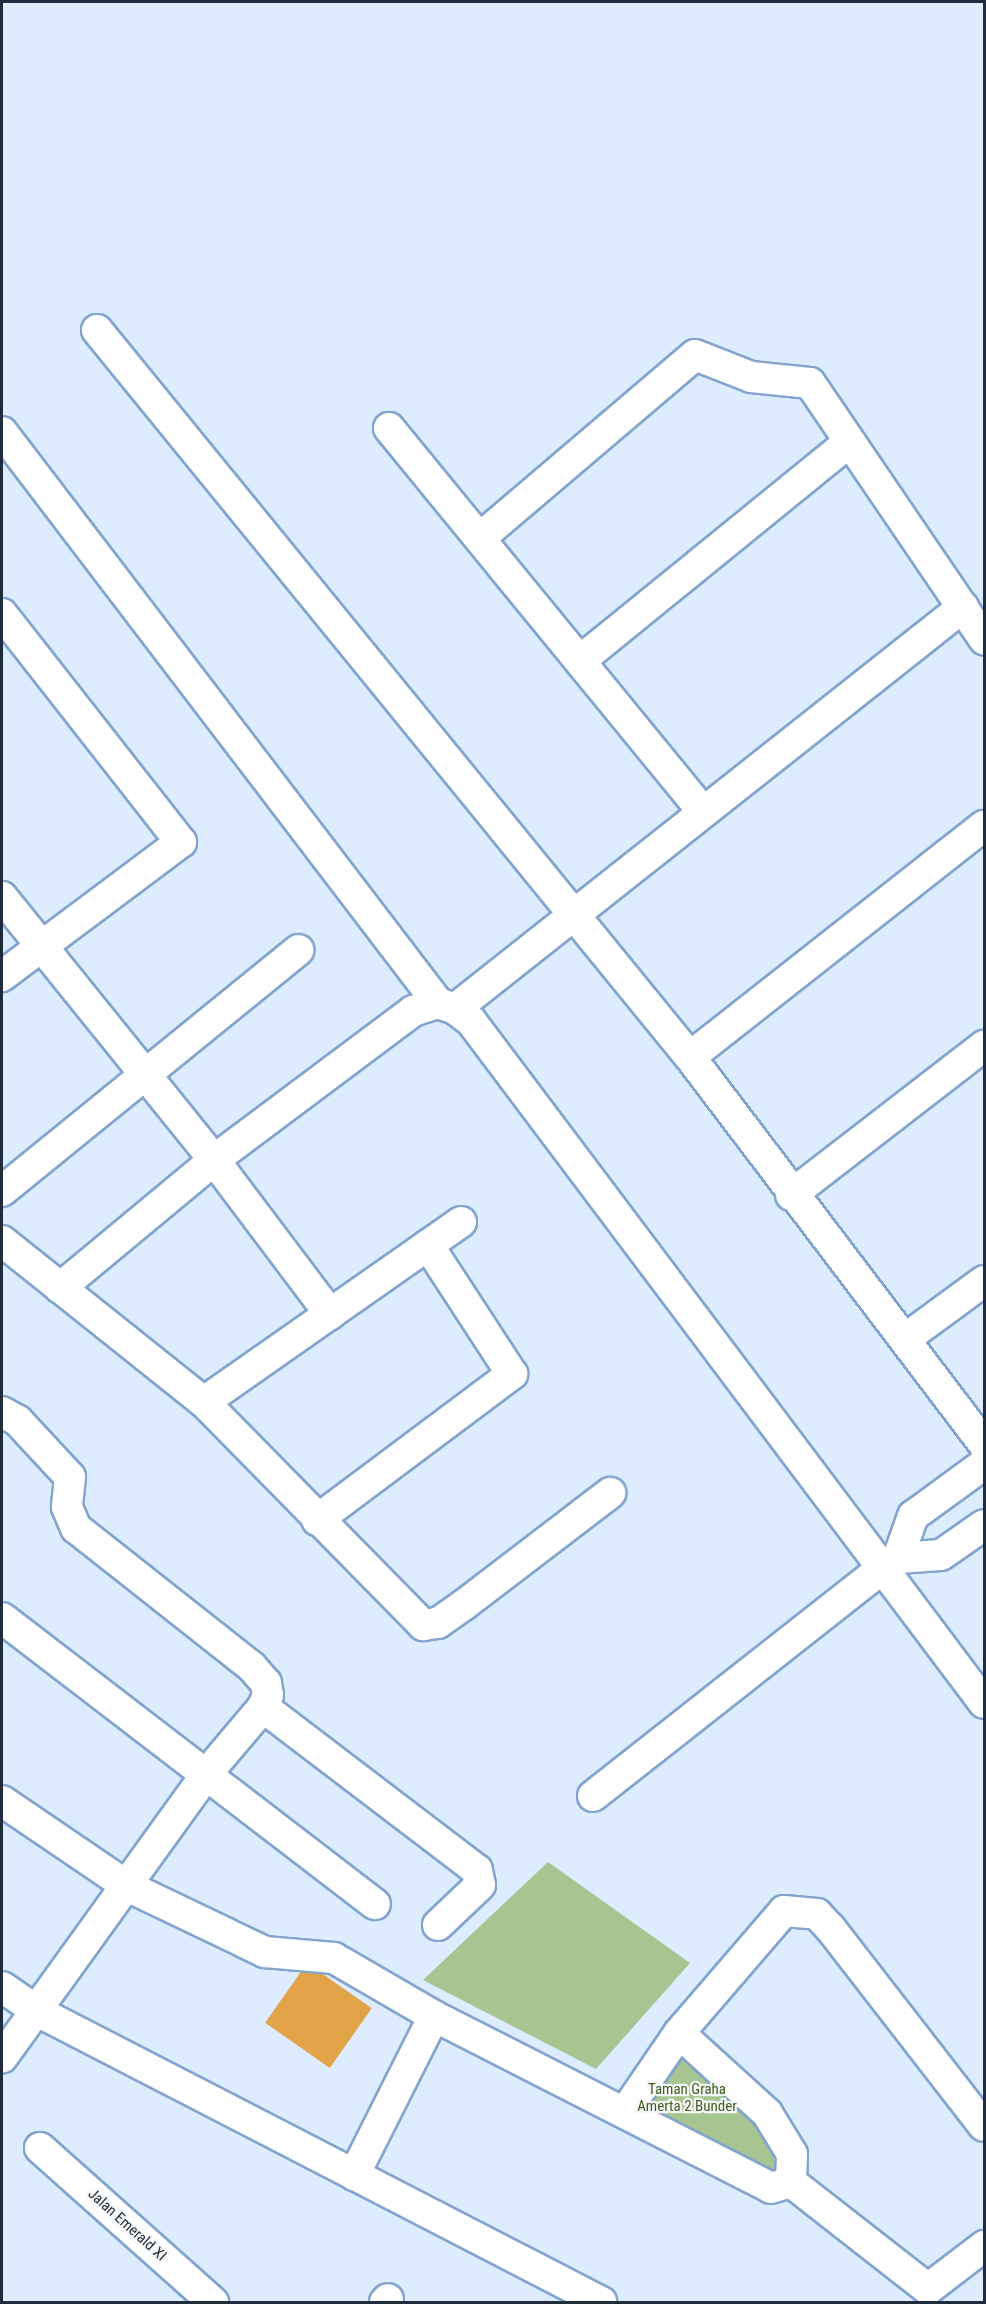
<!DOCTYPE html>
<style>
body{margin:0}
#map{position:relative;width:986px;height:2304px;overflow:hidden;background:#ddecfe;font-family:"Roboto Condensed",sans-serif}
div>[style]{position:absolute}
.green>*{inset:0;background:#a6c590}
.building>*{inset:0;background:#e2a349;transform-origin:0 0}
.roads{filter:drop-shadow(2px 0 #82a4ce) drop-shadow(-2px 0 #82a4ce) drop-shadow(0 2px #82a4ce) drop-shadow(0 -2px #82a4ce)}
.minor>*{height:30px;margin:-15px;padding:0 15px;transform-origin:15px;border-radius:15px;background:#fff}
span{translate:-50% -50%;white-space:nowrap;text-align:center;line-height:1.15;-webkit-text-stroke:4.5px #f7f7f7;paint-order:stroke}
.park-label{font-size:15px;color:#3e5e22}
.street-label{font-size:15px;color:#1e2c3c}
.frame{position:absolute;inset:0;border:3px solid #1e2c3c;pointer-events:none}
</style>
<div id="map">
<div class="green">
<div style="clip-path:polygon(548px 1862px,690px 1963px,596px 2069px,423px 1980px)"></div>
<div style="clip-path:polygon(681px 2046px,761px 2121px,781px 2156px,781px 2175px,765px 2178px,636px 2109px)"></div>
</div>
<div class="building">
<div style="left:307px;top:1963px;width:79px;height:73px;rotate:35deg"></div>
</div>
<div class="roads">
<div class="minor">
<div style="left:97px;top:330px;width:938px;rotate:50.8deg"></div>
<div style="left:690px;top:1057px;width:486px;rotate:52.8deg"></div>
<div style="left:389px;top:428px;width:495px;rotate:50.7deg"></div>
<div style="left:2px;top:432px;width:718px;rotate:52.64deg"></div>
<div style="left:480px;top:538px;width:282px;rotate:-40.4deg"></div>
<div style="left:695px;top:355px;width:60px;rotate:21.4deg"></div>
<div style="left:751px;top:377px;width:59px;rotate:5.8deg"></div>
<div style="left:810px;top:383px;width:310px;rotate:55.8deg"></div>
<div style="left:2px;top:614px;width:290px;rotate:51.9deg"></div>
<div style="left:181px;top:842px;width:224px;rotate:143.2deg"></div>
<div style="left:581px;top:660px;width:345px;rotate:-39.1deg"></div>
<div style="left:2px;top:897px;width:338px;rotate:51.1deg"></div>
<div style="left:214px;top:1160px;width:193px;rotate:53deg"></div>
<div style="left:455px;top:1009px;width:648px;rotate:-38.36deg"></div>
<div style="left:690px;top:1057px;width:374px;rotate:-38.2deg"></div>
<div style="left:2px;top:1191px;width:382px;rotate:-39.1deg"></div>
<div style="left:791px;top:1195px;width:244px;rotate:-37.7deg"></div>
<div style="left:461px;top:1222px;width:314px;rotate:145deg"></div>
<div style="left:204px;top:1402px;width:313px;rotate:45.5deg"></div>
<div style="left:423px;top:1625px;width:15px;rotate:-8deg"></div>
<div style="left:438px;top:1623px;width:33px;rotate:-35deg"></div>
<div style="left:465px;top:1604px;width:183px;rotate:-37.4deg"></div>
<div style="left:2px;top:1241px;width:258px;rotate:38.6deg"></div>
<div style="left:60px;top:1288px;width:200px;rotate:-39.7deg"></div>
<div style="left:214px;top:1160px;width:249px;rotate:-36.8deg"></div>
<div style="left:413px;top:1011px;width:26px;rotate:-18deg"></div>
<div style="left:438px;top:1003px;width:18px;rotate:19deg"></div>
<div style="left:455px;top:1009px;width:20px;rotate:37deg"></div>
<div style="left:471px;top:1021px;width:853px;rotate:53.05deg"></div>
<div style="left:905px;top:1339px;width:98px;rotate:-36.3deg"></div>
<div style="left:2px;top:1412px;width:18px;rotate:29deg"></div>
<div style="left:18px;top:1421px;width:76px;rotate:47.1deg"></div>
<div style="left:70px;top:1477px;width:30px;rotate:96deg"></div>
<div style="left:67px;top:1507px;width:23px;rotate:67deg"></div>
<div style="left:76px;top:1528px;width:224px;rotate:38.3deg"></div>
<div style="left:252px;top:1667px;width:21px;rotate:49deg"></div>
<div style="left:266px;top:1683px;width:12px;rotate:81deg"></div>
<div style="left:268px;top:1695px;width:13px;rotate:113deg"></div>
<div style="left:263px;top:1707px;width:85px;rotate:130.2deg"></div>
<div style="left:208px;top:1772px;width:352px;rotate:125.8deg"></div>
<div style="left:317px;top:1520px;width:244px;rotate:-36.8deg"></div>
<div style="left:512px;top:1374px;width:154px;rotate:-123.1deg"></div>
<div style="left:898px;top:1558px;width:45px;rotate:-70.3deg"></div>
<div style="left:913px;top:1516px;width:88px;rotate:-36.2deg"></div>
<div style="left:2px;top:1618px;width:470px;rotate:37.5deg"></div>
<div style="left:263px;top:1707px;width:269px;rotate:37.3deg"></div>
<div style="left:477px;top:1870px;width:15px;rotate:79deg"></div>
<div style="left:480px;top:1885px;width:58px;rotate:136.4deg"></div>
<div style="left:593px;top:1796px;width:367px;rotate:-38.2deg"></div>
<div style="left:881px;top:1569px;width:20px;rotate:-33deg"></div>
<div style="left:898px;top:1558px;width:43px;rotate:-4deg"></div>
<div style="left:941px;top:1555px;width:52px;rotate:-34.9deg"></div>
<div style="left:2px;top:1801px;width:151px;rotate:34.2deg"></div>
<div style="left:127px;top:1886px;width:153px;rotate:25.6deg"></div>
<div style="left:265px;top:1952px;width:69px;rotate:5deg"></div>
<div style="left:334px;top:1958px;width:116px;rotate:30.1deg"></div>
<div style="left:434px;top:2016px;width:378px;rotate:27deg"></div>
<div style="left:771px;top:2188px;width:21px;rotate:-17deg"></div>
<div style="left:2px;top:1987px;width:42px;rotate:34.4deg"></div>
<div style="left:37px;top:2011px;width:635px;rotate:27.29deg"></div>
<div style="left:679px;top:2033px;width:119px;rotate:42.3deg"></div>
<div style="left:767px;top:2113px;width:48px;rotate:58.6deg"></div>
<div style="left:792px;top:2154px;width:28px;rotate:92deg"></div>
<div style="left:625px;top:2112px;width:96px;rotate:-55.6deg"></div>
<div style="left:679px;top:2033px;width:161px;rotate:-49.3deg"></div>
<div style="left:784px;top:1911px;width:33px;rotate:5deg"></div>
<div style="left:817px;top:1914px;width:21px;rotate:47deg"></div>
<div style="left:831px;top:1929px;width:249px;rotate:52.2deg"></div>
<div style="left:40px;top:2148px;width:232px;rotate:41.7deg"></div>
<div style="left:354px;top:2175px;width:178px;rotate:-63.3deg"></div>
<div style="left:791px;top:2182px;width:174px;rotate:38deg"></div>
<div style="left:928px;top:2289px;width:71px;rotate:-37.5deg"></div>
<div style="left:385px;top:2302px;width:4px;rotate:-45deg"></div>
</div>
</div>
<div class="park-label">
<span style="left:687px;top:2098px">Taman Graha<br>Amerta 2 Bunder</span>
</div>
<div class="street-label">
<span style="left:127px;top:2225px;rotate:42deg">Jalan Emerald XI</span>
</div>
<div class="frame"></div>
</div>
